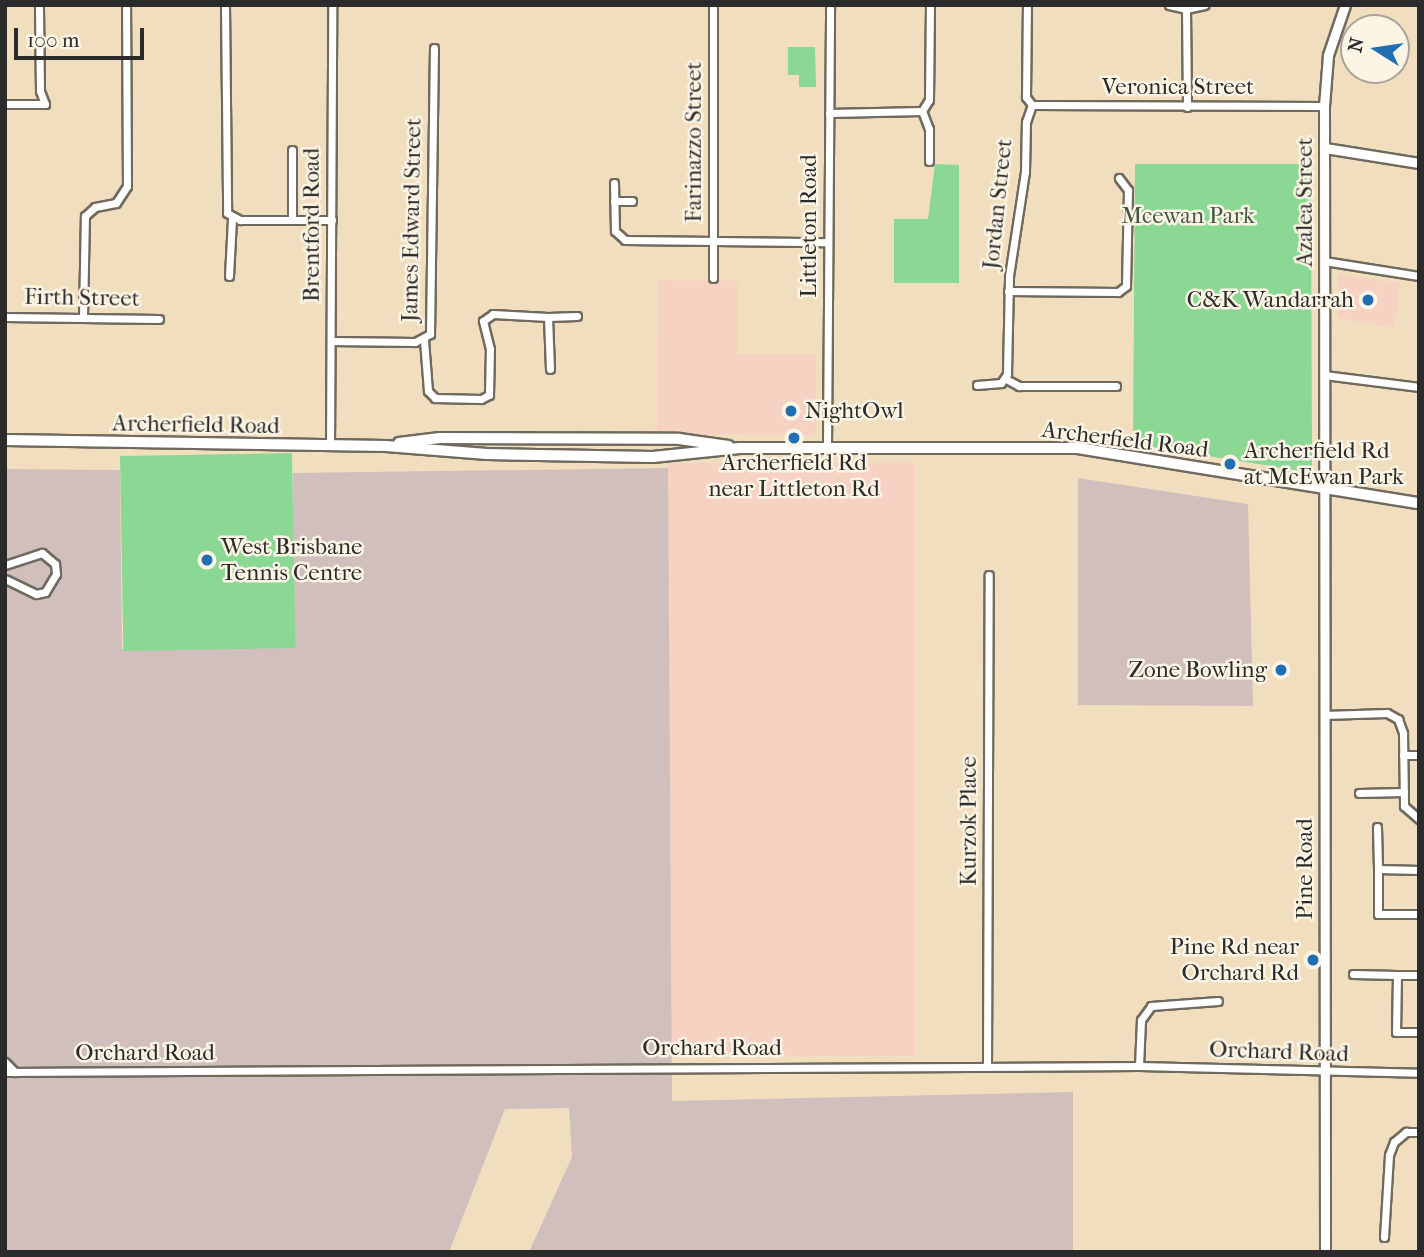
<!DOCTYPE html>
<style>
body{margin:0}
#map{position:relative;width:1424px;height:1257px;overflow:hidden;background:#f1debe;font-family:"IM FELL French Canon",serif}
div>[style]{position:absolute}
.built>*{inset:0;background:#f5d2c2;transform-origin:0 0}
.industrial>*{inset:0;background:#d1bfbd}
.green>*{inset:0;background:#8bd794;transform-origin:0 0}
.roads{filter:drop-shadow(2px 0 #706a5e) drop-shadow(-2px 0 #706a5e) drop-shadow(0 2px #706a5e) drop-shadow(0 -2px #706a5e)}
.minor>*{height:7px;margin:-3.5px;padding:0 3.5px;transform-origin:3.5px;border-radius:3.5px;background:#fff}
.tertiary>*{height:9px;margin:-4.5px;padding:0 4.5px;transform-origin:4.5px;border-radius:4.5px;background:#fff}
.secondary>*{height:10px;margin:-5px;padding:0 5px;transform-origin:5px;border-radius:5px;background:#fff}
.dots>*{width:19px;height:19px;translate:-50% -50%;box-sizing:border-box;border:4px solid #fcf5e5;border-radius:50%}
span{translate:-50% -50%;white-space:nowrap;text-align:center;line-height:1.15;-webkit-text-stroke:5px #fcf5e5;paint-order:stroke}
.street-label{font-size:23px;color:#2b2b2b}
.park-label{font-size:23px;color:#435645}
.poi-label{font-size:23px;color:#2b2b2b}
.right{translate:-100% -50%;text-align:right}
.left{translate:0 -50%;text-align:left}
.frame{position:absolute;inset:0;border:7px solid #2b2b2b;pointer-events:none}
.north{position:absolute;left:1340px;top:14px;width:70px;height:70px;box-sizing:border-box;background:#fcf5e5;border:2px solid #a8a49b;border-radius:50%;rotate:282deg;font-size:19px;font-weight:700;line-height:28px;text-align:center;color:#2b2b2b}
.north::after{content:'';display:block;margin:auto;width:24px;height:32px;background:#1f6fb2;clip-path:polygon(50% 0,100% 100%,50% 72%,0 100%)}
.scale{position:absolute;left:14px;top:28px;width:130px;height:32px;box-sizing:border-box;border:4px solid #2b2b2b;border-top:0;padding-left:9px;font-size:21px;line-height:24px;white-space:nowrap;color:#2b2b2b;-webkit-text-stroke:5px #fcf5e5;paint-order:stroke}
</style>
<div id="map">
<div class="built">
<div style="clip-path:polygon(1338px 274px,1400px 283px,1394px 328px,1338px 318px)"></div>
<div style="clip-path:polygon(658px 280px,737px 281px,737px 354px,816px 354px,816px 435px,657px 434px)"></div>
<div style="left:915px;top:463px;width:593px;height:247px;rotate:90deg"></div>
</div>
<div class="industrial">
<div style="clip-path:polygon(668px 468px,672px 1101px,1073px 1092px,1073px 1252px,529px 1252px,572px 1157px,569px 1108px,505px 1109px,449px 1252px,5px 1252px,5px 469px,120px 470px,122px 649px,293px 648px,293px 473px)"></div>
<div style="clip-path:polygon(1078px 478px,1248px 504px,1253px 706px,1078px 705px)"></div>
</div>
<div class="green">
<div style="clip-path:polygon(788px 47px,815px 47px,816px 87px,799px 87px,799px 75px,788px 75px)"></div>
<div style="clip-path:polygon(935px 164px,959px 165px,959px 283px,894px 283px,894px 219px,928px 219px)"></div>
<div style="clip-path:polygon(1135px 164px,1311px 164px,1312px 468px,1307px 472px,1133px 444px)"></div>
<div style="left:292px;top:453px;width:195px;height:172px;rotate:89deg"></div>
</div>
<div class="roads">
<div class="minor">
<div style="left:225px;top:5px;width:208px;rotate:89.4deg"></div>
<div style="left:227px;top:213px;width:15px;rotate:28deg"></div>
<div style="left:240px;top:220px;width:92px"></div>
<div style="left:1169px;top:5px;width:17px;rotate:13deg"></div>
<div style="left:1186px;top:9px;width:19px;rotate:-12deg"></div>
<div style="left:1186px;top:9px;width:98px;rotate:89.4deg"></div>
<div style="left:5px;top:104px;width:40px"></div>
<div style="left:45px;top:104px;width:14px;rotate:-111deg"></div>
<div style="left:40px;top:91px;width:86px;rotate:-90.7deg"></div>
<div style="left:1032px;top:105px;width:292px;rotate:0.2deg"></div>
<div style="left:829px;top:113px;width:93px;rotate:-1.2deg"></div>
<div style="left:292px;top:150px;width:70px;rotate:90deg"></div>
<div style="left:929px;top:161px;width:32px;rotate:-90deg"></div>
<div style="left:929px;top:129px;width:19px;rotate:-111deg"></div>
<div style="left:922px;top:111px;width:13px;rotate:-58deg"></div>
<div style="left:929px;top:100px;width:95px;rotate:-89.4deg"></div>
<div style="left:614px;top:183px;width:48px;rotate:88.8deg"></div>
<div style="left:615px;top:231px;width:13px;rotate:42deg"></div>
<div style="left:625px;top:240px;width:203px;rotate:0.6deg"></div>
<div style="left:614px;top:201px;width:18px"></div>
<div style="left:1324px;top:261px;width:96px;rotate:9deg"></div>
<div style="left:229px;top:276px;width:57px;rotate:-87deg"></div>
<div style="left:713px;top:278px;width:273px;rotate:-90deg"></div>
<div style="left:1008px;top:291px;width:110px;rotate:0.5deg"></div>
<div style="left:1118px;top:292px;width:10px;rotate:-37deg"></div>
<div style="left:1126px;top:286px;width:96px;rotate:-88.8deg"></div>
<div style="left:1128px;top:190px;width:15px;rotate:-127deg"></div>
<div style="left:5px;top:317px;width:154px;rotate:0.7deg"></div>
<div style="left:83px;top:317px;width:101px;rotate:-88.9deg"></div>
<div style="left:85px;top:216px;width:13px;rotate:-42deg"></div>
<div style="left:95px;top:207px;width:21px;rotate:-11deg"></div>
<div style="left:116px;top:203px;width:20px;rotate:-57deg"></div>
<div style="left:127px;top:186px;width:181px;rotate:-90.3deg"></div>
<div style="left:548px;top:317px;width:29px;rotate:-2deg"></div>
<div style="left:424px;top:340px;width:51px;rotate:85.5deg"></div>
<div style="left:428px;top:391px;width:10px;rotate:45deg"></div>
<div style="left:435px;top:398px;width:46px;rotate:1.2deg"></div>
<div style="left:481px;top:399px;width:9px;rotate:-27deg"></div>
<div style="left:489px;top:395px;width:46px;rotate:-88.8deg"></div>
<div style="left:490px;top:349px;width:29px;rotate:-104deg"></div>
<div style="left:483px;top:321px;width:12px;rotate:-35deg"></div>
<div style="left:493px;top:314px;width:55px;rotate:3.1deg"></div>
<div style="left:548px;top:317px;width:52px;rotate:87.8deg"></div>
<div style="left:331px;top:341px;width:84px;rotate:0.7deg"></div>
<div style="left:415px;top:342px;width:17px;rotate:-28deg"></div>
<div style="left:430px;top:334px;width:286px;rotate:-89.2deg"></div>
<div style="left:1324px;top:375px;width:96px;rotate:7.2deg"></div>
<div style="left:1006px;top:379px;width:15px;rotate:28deg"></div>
<div style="left:1019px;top:386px;width:97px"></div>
<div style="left:977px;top:385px;width:24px;rotate:-5deg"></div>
<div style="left:1001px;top:383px;width:11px;rotate:-56deg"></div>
<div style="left:1007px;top:374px;width:98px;rotate:-88.8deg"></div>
<div style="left:1009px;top:276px;width:105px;rotate:-81.3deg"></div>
<div style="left:1025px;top:172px;width:50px;rotate:-88.9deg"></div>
<div style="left:1026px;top:122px;width:18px;rotate:-71deg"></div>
<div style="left:1032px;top:105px;width:10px;rotate:-127deg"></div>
<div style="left:1026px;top:97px;width:92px;rotate:-89.4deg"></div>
<div style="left:330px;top:446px;width:441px;rotate:-89.7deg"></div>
<div style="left:827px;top:447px;width:442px;rotate:-89.6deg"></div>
<div style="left:5px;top:565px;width:39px;rotate:-18deg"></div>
<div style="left:42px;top:553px;width:17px;rotate:40deg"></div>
<div style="left:55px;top:564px;width:10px;rotate:84deg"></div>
<div style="left:56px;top:574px;width:21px;rotate:121deg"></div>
<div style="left:45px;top:592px;width:9px;rotate:167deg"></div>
<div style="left:36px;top:594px;width:34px;rotate:-154deg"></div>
<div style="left:1324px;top:715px;width:63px;rotate:-1.8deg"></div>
<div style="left:1387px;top:713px;width:13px;rotate:29deg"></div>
<div style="left:1398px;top:719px;width:15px;rotate:70deg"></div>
<div style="left:1403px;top:733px;width:73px;rotate:89.2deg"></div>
<div style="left:1404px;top:806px;width:20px;rotate:41deg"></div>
<div style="left:1403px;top:755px;width:16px"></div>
<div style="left:1359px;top:793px;width:45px;rotate:-1.3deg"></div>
<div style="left:1377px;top:827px;width:42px;rotate:88.6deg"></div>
<div style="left:1419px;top:870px;width:41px;rotate:-178.6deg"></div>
<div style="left:1378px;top:869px;width:45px;rotate:90deg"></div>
<div style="left:1378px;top:914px;width:41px"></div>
<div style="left:1353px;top:974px;width:44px;rotate:1.3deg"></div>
<div style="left:1419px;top:975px;width:22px;rotate:180deg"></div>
<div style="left:1397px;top:975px;width:57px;rotate:91deg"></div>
<div style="left:1396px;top:1032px;width:23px"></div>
<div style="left:5px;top:1062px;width:14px;rotate:45deg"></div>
<div style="left:1139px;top:1066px;width:46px;rotate:-87.5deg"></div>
<div style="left:1141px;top:1020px;width:17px;rotate:-54deg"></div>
<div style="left:1151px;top:1006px;width:67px;rotate:-4.3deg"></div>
<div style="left:987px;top:1067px;width:492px;rotate:-89.8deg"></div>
<div style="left:5px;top:1072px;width:1134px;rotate:-0.3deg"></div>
<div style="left:1139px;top:1066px;width:280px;rotate:1.4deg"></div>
<div style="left:1384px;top:1237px;width:82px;rotate:-86.5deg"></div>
<div style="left:1389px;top:1155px;width:14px;rotate:-69deg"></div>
<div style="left:1394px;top:1142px;width:16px;rotate:-40deg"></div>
<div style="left:1406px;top:1132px;width:13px"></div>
</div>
<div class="tertiary">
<div style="left:1325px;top:148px;width:95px;rotate:9.1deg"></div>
<div style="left:1325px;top:1252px;width:1146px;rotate:-90.05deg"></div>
<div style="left:1324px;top:106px;width:51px;rotate:-85.5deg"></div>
<div style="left:1328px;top:55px;width:53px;rotate:-71.2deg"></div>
</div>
<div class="secondary">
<div style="left:5px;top:440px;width:381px;rotate:0.9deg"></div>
<div style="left:386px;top:446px;width:101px;rotate:4.5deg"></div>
<div style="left:487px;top:454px;width:166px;rotate:1deg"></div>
<div style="left:653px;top:457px;width:87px;rotate:-5.9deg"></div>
<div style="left:740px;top:448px;width:338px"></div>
<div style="left:1078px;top:448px;width:345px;rotate:9.2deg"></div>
<div style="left:399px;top:443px;width:41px;rotate:-7deg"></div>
<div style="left:440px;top:438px;width:239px;rotate:0.2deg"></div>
<div style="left:679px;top:439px;width:50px;rotate:8deg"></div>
</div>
</div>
<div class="dots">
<div style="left:1368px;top:300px;background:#1f6fb2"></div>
<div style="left:791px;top:411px;background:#1f6fb2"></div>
<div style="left:794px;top:438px;background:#1f6fb2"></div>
<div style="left:1230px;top:464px;background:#1f6fb2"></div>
<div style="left:207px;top:560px;background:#1f6fb2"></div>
<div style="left:1281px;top:670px;background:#1f6fb2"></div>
<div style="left:1313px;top:960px;background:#1f6fb2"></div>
</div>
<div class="street-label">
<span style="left:1178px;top:87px">Veronica Street</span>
<span style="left:694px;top:142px;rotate:-90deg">Farinazzo Street</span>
<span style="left:1305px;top:202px;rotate:-90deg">Azalea Street</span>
<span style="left:998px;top:204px;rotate:-84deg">Jordan Street</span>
<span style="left:412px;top:220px;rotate:-89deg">James Edward Street</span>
<span style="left:312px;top:225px;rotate:-90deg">Brentford Road</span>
<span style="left:809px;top:226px;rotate:-90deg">Littleton Road</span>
<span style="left:82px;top:298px;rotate:1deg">Firth Street</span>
<span style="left:196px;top:425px;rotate:1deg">Archerfield Road</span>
<span style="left:1125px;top:440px;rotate:7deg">Archerfield Road</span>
<span style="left:969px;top:821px;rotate:-90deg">Kurzok Place</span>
<span style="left:1305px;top:869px;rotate:-90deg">Pine Road</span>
<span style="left:712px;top:1048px">Orchard Road</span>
<span style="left:1279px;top:1052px;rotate:2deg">Orchard Road</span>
<span style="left:145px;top:1053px">Orchard Road</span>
</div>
<div class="park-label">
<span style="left:1188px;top:216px">Mcewan Park</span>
</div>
<div class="poi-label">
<span class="right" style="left:1354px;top:300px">C&amp;K Wandarrah</span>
<span class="left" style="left:805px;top:411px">NightOwl</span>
<span class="left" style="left:1244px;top:464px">Archerfield Rd<br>at McEwan Park</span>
<span style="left:794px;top:476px">Archerfield Rd<br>near Littleton Rd</span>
<span class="left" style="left:221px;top:560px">West Brisbane<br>Tennis Centre</span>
<span class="right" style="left:1267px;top:670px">Zone Bowling</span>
<span class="right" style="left:1299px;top:960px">Pine Rd near<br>Orchard Rd</span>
</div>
<div class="frame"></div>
<div class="north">N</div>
<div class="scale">100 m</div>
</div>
